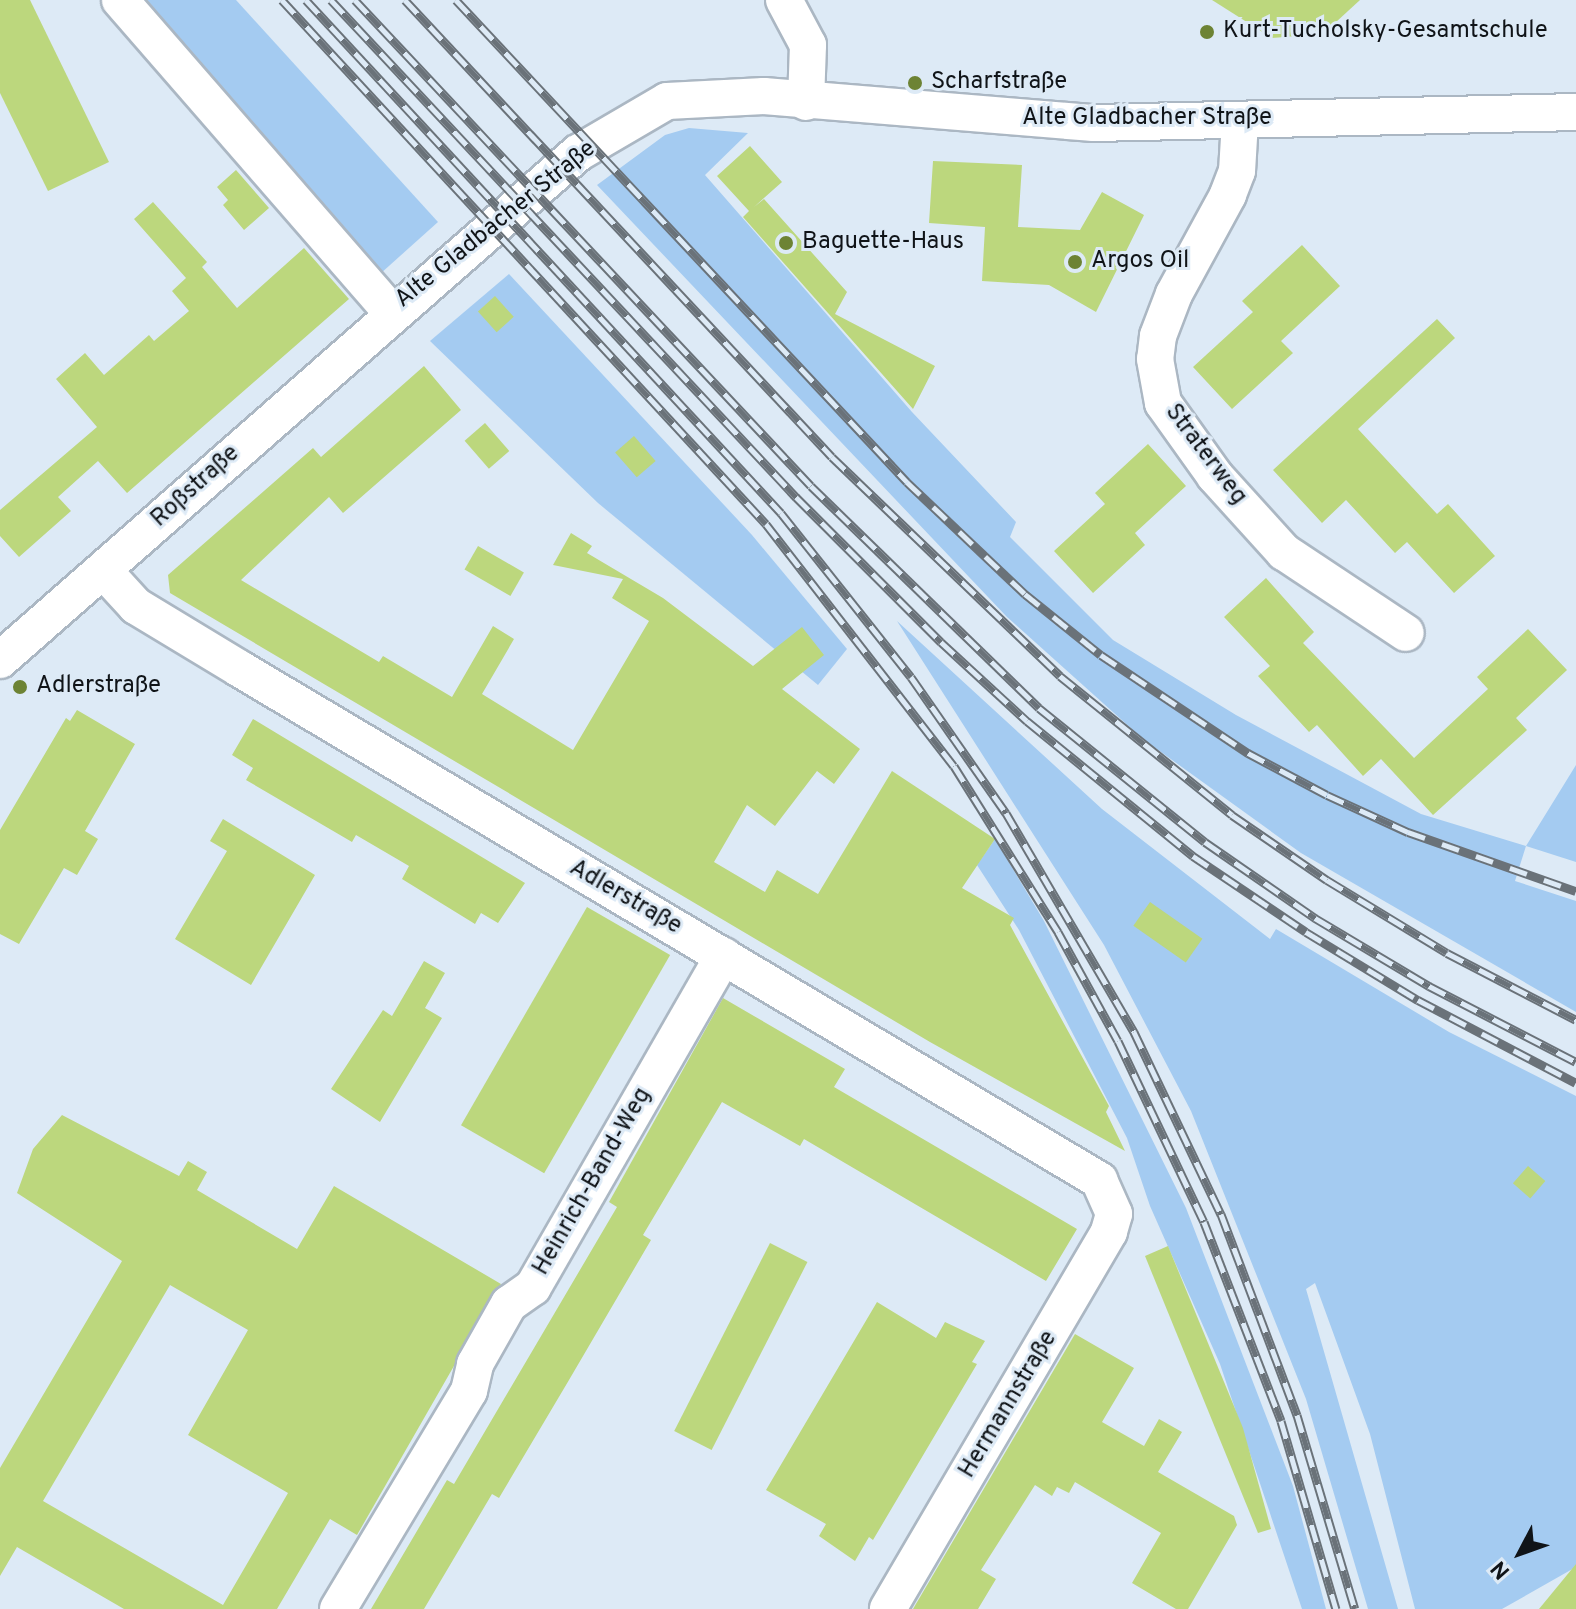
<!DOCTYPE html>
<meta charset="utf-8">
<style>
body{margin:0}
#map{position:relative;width:1576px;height:1609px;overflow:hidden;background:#ddeaf6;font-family:Overpass,sans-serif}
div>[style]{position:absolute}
.green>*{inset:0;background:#a4cbf1}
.building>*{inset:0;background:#bcd77d;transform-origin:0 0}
.roads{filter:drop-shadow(2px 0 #abb7c3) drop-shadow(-2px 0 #abb7c3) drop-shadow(0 2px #abb7c3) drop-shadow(0 -2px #abb7c3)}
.minor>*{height:36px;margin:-18px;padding:0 18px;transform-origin:18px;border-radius:18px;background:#fff}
.rail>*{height:9px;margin-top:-4.5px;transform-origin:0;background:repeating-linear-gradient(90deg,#ddeaf6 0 18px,#6a7279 0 36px);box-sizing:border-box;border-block:2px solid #6a7279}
.dots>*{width:22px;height:22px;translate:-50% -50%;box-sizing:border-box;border:4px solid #ddeaf6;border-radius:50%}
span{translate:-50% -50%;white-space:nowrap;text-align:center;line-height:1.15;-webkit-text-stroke:6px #ddeaf6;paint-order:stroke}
.poi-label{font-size:24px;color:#101418}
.left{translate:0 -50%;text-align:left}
.street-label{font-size:24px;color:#101418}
.north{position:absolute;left:1480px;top:1513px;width:80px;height:80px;-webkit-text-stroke:6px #ddeaf6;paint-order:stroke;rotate:229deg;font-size:22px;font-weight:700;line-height:32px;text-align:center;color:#101418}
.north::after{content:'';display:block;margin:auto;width:28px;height:36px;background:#101418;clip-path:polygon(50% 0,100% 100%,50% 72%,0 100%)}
</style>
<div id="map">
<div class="green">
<div style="clip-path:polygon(133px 0,236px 0,438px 222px,380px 274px)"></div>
<div style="clip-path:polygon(689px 128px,748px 133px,705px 175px,912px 412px,1016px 522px,1010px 537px,1113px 640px,1236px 715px,1421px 814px,1526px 846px,1576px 765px,1576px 862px,1526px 846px,1515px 881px,1576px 901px,1576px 1012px,1301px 853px,1143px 739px,1007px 617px,597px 185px,665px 135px)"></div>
<div style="clip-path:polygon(509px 274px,752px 535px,847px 649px,818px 685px,598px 503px,430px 341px)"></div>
<div style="clip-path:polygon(897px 621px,1102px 809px,1270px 939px,1276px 929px,1449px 1032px,1576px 1096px,1576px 1567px,1502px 1609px,1415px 1609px,1370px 1434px,1315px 1283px,1306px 1289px,1398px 1609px,1368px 1609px,1306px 1399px,1191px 1111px,1104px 945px)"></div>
<div style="clip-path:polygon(995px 839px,1044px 921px,1186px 1208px,1293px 1486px,1326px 1609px,1302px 1609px,1220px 1364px,1150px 1206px,1127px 1138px,1019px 930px,977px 865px)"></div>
</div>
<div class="building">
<div style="clip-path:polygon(0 0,30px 0,109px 162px,48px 191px,0 93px)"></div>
<div style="clip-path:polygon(1212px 0,1360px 0,1323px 34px,1272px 38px)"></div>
<div style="clip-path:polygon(750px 146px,782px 182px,754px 207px,764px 199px,847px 292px,835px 314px,935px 366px,913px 409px,743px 217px,749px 211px,717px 176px)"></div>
<div style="clip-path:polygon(933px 161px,1022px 165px,1018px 227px,1080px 230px,1102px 192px,1144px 215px,1096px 312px,1049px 285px,982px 281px,985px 227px,929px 223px)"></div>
<div style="clip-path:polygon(236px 170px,269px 208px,244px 230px,223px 205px,228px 200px,217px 187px)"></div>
<div style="clip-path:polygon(153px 202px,207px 262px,202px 267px,237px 308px,304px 248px,349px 299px,127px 493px,98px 461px,58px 497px,71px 511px,19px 557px,0 536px,0 510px,97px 427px,56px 379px,85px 353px,104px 375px,149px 335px,154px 341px,189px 311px,172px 291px,186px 278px,134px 219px)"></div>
<div style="clip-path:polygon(1302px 245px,1340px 286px,1281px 341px,1293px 353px,1232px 409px,1193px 367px,1253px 312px,1242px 301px)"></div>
<div style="left:495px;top:296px;width:28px;height:23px;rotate:48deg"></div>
<div style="clip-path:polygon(1437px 319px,1455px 338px,1358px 429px,1437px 514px,1448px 504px,1495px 556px,1454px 593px,1407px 542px,1395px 553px,1346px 500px,1322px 523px,1273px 470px)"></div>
<div style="clip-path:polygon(424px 366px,461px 410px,343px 513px,329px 497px,241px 580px,379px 662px,383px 656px,452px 697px,493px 626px,514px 639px,482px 694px,573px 750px,649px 621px,612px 598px,623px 579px,553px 565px,571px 533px,592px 546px,587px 553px,663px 598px,753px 666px,802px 627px,824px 655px,782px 689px,860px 749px,834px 784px,817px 771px,775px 826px,747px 805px,714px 862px,765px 892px,777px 870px,818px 894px,892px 771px,995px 839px,962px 888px,1014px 918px,1010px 925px,1109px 1106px,1106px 1112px,1125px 1151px,930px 1042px,170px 593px,168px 575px,313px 448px,321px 457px)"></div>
<div style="left:485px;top:423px;width:37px;height:27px;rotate:49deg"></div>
<div style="left:634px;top:436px;width:33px;height:25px;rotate:49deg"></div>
<div style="clip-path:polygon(1148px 444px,1186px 486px,1135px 533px,1145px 545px,1093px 593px,1054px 551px,1105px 504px,1095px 493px)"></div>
<div style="left:478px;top:546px;width:53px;height:27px;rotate:30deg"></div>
<div style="clip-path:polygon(1266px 578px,1314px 632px,1303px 643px,1414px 758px,1488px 689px,1477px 677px,1528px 629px,1567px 670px,1516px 718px,1527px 730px,1433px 815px,1381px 759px,1363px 776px,1317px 725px,1309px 732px,1258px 676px,1270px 666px,1224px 617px)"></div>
<div style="clip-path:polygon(77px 710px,135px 744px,85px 831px,98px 839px,77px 875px,64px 868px,19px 944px,0 934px,0 830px,66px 718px,70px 721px)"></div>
<div style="clip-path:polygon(253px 719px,525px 883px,498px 923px,481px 913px,475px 924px,402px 879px,409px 866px,356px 835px,352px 842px,246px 780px,253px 768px,232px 755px)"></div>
<div style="clip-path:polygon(223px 819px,315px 875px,251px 985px,175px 939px,227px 851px,210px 841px)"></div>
<div style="left:1150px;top:902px;width:64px;height:29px;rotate:35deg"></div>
<div style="left:587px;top:907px;width:96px;height:252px;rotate:30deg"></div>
<div style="clip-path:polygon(424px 961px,445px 973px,425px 1008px,442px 1018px,380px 1122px,331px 1089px,383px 1010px,392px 1016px)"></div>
<div style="clip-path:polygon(723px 998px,845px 1069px,834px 1087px,1077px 1229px,1046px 1281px,804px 1139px,800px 1146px,722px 1102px,643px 1235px,651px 1240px,569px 1380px,499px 1498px,492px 1494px,424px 1609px,371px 1609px,447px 1480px,454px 1484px,617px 1207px,609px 1202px)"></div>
<div style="clip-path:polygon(evenodd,62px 1115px,179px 1176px,188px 1161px,207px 1172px,197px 1190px,297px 1249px,334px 1186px,501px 1284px,357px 1535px,330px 1519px,277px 1609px,124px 1609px,17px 1547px,0 1576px,0 1468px,122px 1261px,17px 1193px,33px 1149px,62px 1115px,170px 1285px,248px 1330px,188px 1435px,288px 1493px,223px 1605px,43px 1501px,170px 1285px)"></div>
<div style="left:1528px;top:1166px;width:23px;height:23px;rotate:41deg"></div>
<div style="left:770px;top:1243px;width:42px;height:211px;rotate:27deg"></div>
<div style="clip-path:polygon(1168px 1246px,1243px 1428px,1271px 1529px,1258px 1533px,1145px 1256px)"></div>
<div style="clip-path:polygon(877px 1302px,936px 1338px,945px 1322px,985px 1341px,972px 1362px,977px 1364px,873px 1540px,869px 1537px,855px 1561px,819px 1536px,826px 1524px,766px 1490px)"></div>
<div style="clip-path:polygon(1075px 1334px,1134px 1368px,1102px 1422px,1144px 1446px,1159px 1419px,1182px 1432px,1158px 1472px,1234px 1516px,1237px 1525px,1188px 1609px,1176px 1609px,1132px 1583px,1161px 1533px,1075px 1482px,1069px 1493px,1057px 1487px,1052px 1496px,1035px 1485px,981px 1570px,996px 1579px,978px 1609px,913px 1609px)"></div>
<div style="clip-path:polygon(1576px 1564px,1576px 1609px,1539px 1609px)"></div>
</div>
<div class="roads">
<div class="minor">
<div style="left:120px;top:0;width:415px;rotate:49deg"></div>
<div style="left:784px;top:0;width:51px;rotate:61.9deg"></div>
<div style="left:808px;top:45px;width:57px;rotate:92deg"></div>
<div style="left:1240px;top:121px;width:50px;rotate:93.4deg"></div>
<div style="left:1237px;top:171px;width:26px;rotate:111deg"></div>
<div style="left:1228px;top:195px;width:113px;rotate:118.6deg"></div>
<div style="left:1174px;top:294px;width:45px;rotate:110.9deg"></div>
<div style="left:1158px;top:336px;width:23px;rotate:97deg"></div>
<div style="left:1155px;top:359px;width:45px;rotate:79.7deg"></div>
<div style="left:1163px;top:403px;width:90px;rotate:54.5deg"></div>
<div style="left:1215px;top:476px;width:103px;rotate:47.8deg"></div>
<div style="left:1284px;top:552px;width:146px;rotate:33.6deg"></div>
<div style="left:103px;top:570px;width:49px;rotate:47.5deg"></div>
<div style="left:136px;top:606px;width:122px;rotate:31.2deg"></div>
<div style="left:240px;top:669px;width:1000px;rotate:30.75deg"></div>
<div style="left:1099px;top:1180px;width:37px;rotate:66deg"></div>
<div style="left:1114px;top:1214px;width:19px;rotate:106deg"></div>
<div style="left:1109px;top:1232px;width:437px;rotate:120.4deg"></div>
<div style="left:0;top:660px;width:769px;rotate:-41.26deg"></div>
<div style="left:578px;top:153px;width:103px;rotate:-30.3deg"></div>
<div style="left:667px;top:101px;width:97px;rotate:-3deg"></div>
<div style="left:764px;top:96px;width:331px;rotate:4.7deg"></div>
<div style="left:1094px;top:123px;width:482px;rotate:-1.3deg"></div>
<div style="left:338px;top:1609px;width:254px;rotate:-59deg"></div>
<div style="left:469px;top:1391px;width:28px;rotate:-77deg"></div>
<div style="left:475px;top:1364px;width:69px;rotate:-60.5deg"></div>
<div style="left:509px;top:1304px;width:29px;rotate:-35deg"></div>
<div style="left:533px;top:1287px;width:382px;rotate:-60.1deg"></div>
</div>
</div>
<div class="rail">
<div style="left:282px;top:0;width:713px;rotate:47.27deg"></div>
<div style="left:766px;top:524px;width:306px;rotate:52.2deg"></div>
<div style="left:954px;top:766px;width:196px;rotate:57.9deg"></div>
<div style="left:1058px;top:932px;width:124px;rotate:61.2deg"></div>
<div style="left:1118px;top:1041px;width:200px;rotate:64.6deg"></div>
<div style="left:1204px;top:1222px;width:213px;rotate:68.8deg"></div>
<div style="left:1281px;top:1421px;width:196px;rotate:73.7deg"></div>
<div style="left:306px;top:0;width:699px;rotate:47.2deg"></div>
<div style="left:781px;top:513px;width:209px;rotate:51.6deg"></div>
<div style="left:911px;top:677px;width:166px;rotate:55.1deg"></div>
<div style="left:1006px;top:813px;width:254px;rotate:59.7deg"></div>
<div style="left:1134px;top:1032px;width:202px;rotate:64.5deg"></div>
<div style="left:1221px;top:1214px;width:215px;rotate:69.3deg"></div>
<div style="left:1297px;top:1415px;width:202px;rotate:73.4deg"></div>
<div style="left:331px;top:0;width:681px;rotate:46.91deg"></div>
<div style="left:796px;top:497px;width:205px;rotate:45deg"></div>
<div style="left:941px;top:642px;width:117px;rotate:42.6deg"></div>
<div style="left:1027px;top:721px;width:214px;rotate:39.1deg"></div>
<div style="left:1193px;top:856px;width:136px;rotate:33.9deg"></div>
<div style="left:1306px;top:932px;width:131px;rotate:31.3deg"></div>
<div style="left:1418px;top:1000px;width:178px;rotate:27.7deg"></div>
<div style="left:355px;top:0;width:666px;rotate:46.82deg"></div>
<div style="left:811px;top:486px;width:318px;rotate:44.2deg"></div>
<div style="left:1039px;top:708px;width:213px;rotate:38.9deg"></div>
<div style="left:1205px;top:842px;width:134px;rotate:34.6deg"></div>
<div style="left:1315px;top:918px;width:133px;rotate:30.8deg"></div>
<div style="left:1429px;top:986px;width:165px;rotate:27.3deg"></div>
<div style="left:405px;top:0;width:625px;rotate:46.94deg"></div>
<div style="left:832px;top:457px;width:316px;rotate:43.8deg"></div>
<div style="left:1060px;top:676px;width:221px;rotate:38.9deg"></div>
<div style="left:1232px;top:815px;width:115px;rotate:34.4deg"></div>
<div style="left:1327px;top:880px;width:140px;rotate:31.3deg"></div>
<div style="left:1447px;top:953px;width:145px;rotate:27.4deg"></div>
<div style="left:456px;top:0;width:660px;rotate:46.9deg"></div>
<div style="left:907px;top:482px;width:163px;rotate:43.5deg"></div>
<div style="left:1025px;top:594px;width:97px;rotate:38.8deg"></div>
<div style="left:1101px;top:655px;width:177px;rotate:33.7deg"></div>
<div style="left:1248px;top:753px;width:89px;rotate:28deg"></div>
<div style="left:1327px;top:795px;width:89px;rotate:24.6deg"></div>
<div style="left:1408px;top:832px;width:178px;rotate:19.4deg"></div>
</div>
<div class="dots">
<div style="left:1207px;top:32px;background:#6d8334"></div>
<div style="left:915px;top:83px;background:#6d8334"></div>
<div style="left:786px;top:243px;background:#6d8334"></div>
<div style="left:1075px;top:262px;background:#6d8334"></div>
<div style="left:20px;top:687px;background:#6d8334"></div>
</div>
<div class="poi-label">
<span class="left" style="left:1223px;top:32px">Kurt-Tucholsky-Gesamtschule</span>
<span class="left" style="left:931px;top:83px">Scharfstraße</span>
<span class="left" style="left:802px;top:243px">Baguette-Haus</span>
<span class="left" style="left:1091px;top:262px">Argos Oil</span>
<span class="left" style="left:36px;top:687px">Adlerstraße</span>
</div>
<div class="street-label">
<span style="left:1147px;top:119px">Alte Gladbacher Straße</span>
<span style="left:496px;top:225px;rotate:-39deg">Alte Gladbacher Straße</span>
<span style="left:1205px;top:455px;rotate:53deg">Straterweg</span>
<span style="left:196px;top:487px;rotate:-42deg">Roßstraße</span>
<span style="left:625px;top:898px;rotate:30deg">Adlerstraße</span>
<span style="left:593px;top:1182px;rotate:-60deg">Heinrich-Band-Weg</span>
<span style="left:1009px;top:1405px;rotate:-59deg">Hermannstraße</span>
</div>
<div class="north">N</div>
</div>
